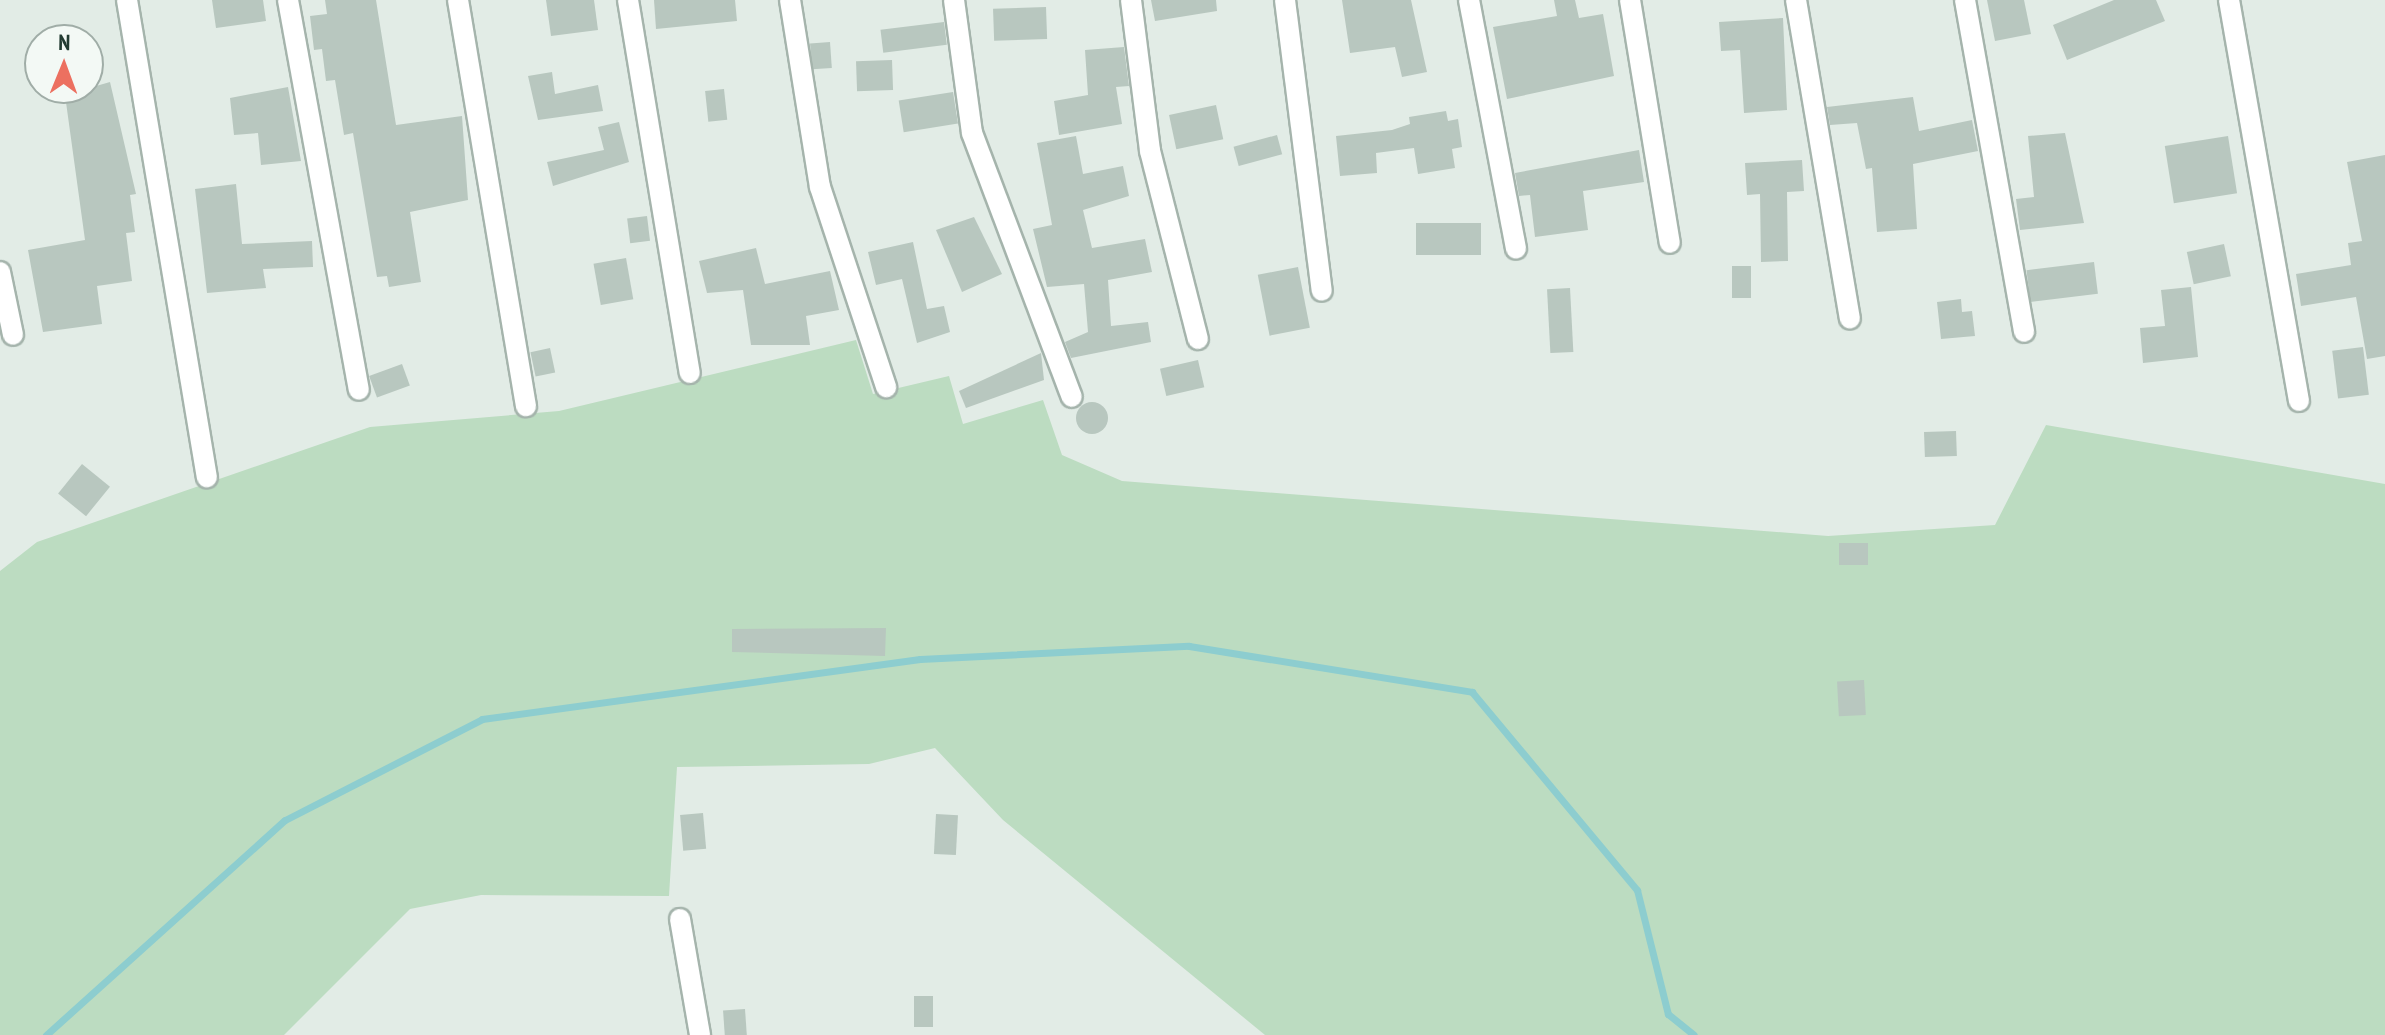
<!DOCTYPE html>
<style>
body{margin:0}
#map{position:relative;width:2385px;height:1035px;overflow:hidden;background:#e2ece6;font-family:"PT Sans Narrow",sans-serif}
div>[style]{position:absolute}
.green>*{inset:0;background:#bcdcc1}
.stream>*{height:7px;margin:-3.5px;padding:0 3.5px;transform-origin:3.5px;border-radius:3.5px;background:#8dcdcf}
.building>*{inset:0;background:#b8c7bf;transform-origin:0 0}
.round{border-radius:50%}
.roads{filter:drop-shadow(2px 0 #a5b4ac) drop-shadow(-2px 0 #a5b4ac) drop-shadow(0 2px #a5b4ac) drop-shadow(0 -2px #a5b4ac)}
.minor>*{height:20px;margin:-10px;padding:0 10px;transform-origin:10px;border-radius:10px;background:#fff}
span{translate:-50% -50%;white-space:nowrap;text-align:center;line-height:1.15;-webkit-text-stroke:6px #f3f9f5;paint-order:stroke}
.north{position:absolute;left:24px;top:24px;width:80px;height:80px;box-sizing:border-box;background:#f3f9f5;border:2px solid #a0ada7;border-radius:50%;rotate:1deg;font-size:22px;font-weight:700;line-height:32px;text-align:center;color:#233c32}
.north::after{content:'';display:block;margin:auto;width:28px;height:36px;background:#ec7060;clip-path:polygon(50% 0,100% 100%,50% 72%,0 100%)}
</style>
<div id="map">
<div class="green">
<div style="clip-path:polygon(856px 340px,873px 394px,949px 376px,963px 424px,1043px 400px,1062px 455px,1122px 481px,1828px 536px,1995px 525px,2046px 425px,2385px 484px,2385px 1035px,1265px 1035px,1003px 820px,935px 748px,869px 764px,677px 767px,669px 896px,481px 895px,410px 909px,284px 1035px,0 1035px,0 571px,37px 542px,370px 427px,559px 411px)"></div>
</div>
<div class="stream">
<div style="left:46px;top:1035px;width:321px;rotate:-42deg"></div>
<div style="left:285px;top:820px;width:221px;rotate:-27.1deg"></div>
<div style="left:482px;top:719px;width:442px;rotate:-7.8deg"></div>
<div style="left:920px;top:659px;width:269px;rotate:-2.8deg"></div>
<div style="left:1189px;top:646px;width:287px;rotate:9.2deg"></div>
<div style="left:1472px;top:692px;width:258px;rotate:50.2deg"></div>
<div style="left:1637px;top:890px;width:128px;rotate:76deg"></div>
<div style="left:1668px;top:1014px;width:33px;rotate:39deg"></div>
</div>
<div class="building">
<div style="clip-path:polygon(212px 0,263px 0,266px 21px,216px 28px)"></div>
<div style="clip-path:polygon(325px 0,376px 0,396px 125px,462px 116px,468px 200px,410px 212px,421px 282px,389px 287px,387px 276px,377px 277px,353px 133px,344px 135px,335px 80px,326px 81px,322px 49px,314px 50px,310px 16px,327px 14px)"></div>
<div style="clip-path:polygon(546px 0,594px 0,598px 30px,551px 36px)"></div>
<div style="clip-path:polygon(654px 0,735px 0,737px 21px,656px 29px)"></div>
<div style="clip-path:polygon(1151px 0,1216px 0,1217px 11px,1155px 21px)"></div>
<div style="clip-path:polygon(1342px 0,1411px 0,1427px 72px,1402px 77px,1395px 47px,1350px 53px)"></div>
<div style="clip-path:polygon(1554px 0,1575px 0,1579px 18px,1603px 14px,1614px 76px,1507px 99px,1493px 27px,1557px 16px)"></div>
<div style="clip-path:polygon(1987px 0,2024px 0,2031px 34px,1995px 41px)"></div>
<div style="clip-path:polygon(2114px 0,2156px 0,2165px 21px,2067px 60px,2053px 25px)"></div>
<div style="left:1046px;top:7px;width:32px;height:53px;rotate:88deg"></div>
<div style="clip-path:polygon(1783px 18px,1787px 110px,1744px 113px,1740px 50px,1721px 51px,1719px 22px)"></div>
<div style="left:944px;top:22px;width:23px;height:64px;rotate:83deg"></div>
<div style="left:830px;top:42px;width:26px;height:20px;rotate:86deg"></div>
<div style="clip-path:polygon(1124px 47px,1129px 86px,1116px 87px,1122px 124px,1059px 135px,1054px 101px,1088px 95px,1085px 50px)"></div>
<div style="left:892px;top:60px;width:30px;height:36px;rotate:88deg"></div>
<div style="clip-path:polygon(552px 72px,555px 94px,598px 85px,603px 111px,538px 120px,528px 76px)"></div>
<div style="clip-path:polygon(110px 82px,136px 194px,130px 195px,135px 232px,126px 233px,132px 281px,97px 286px,102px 324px,43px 332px,28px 250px,85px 240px,65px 95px)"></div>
<div style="clip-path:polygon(288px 87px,301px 161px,261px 165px,258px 133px,234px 135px,230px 98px)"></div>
<div style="left:724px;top:89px;width:31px;height:19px;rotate:84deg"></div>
<div style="left:953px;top:92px;width:32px;height:55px;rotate:81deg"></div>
<div style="clip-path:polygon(1913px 97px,1919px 131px,1972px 120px,1978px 151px,1913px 164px,1917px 229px,1877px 232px,1872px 168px,1866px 169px,1857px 123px,1830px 125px,1827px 107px)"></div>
<div style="left:1216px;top:105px;width:35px;height:48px;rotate:78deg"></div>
<div style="clip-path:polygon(1446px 111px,1448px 121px,1458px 119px,1462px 147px,1452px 149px,1455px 168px,1418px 174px,1414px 148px,1376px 153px,1377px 173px,1340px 176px,1336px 136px,1392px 130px,1410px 124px,1409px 117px)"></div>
<div style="clip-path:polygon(619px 122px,629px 162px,553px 186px,547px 162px,604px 150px,598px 127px)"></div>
<div style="clip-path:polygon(2065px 133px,2084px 223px,2020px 230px,2016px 199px,2034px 197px,2028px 136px)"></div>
<div style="left:1277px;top:135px;width:20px;height:45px;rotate:75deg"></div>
<div style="clip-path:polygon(1076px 136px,1083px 174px,1123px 166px,1129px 196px,1083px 210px,1092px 248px,1145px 239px,1152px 272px,1108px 280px,1111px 326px,1148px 322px,1151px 342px,1071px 358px,1065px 342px,1088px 332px,1084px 284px,1047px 287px,1033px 229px,1052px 225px,1037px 143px)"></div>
<div style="left:2228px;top:136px;width:58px;height:64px;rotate:81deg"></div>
<div style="clip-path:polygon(1639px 150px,1644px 182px,1583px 191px,1588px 230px,1535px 237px,1530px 195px,1519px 196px,1515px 173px)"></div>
<div style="clip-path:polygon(2385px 155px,2385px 356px,2367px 359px,2356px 297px,2301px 306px,2296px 274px,2351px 265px,2348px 243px,2362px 241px,2347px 162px)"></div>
<div style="clip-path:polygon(1802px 160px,1804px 191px,1787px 192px,1788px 261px,1761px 262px,1760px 194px,1747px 195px,1745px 163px)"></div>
<div style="clip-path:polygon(236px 184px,242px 244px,312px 241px,313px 267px,263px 269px,266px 288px,207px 293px,195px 189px)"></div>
<div style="left:647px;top:216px;width:25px;height:20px;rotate:83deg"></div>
<div style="clip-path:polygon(974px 217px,1002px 274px,962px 292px,936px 230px)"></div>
<div style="left:1416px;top:223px;width:65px;height:32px"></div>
<div style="clip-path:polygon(913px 242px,927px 309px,944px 306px,950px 332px,917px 343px,902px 279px,876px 285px,868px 252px)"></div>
<div style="left:2224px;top:244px;width:33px;height:38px;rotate:78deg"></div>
<div style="clip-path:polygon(756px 248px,765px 284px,830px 271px,839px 310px,806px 316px,810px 345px,751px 345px,743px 290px,707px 293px,699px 261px)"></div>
<div style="left:626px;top:258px;width:42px;height:33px;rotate:80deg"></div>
<div style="left:2094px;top:262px;width:32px;height:68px;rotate:83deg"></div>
<div style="left:1732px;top:266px;width:19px;height:32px"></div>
<div style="left:1298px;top:267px;width:62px;height:41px;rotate:79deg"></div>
<div style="clip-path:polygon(2191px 287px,2198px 357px,2143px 363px,2140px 328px,2165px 326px,2161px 290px)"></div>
<div style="left:1570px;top:288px;width:64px;height:23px;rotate:87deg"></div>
<div style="clip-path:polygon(1961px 299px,1962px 312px,1972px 311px,1975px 336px,1941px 339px,1937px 302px)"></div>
<div style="left:2363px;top:347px;width:48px;height:31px;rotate:83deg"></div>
<div style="left:550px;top:348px;width:25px;height:20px;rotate:78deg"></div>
<div style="clip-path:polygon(1041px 353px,1044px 380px,966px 408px,959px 391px)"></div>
<div style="left:1198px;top:360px;width:28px;height:39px;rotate:77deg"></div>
<div style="left:402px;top:364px;width:23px;height:35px;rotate:70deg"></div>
<div class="round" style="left:1076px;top:402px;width:32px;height:32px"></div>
<div style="left:1956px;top:431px;width:25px;height:32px;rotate:88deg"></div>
<div style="left:82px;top:464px;width:36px;height:38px;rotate:39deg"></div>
<div style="left:1839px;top:543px;width:29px;height:22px"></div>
<div style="clip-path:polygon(886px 628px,885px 656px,732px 652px,732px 629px)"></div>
<div style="left:1864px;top:680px;width:35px;height:27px;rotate:87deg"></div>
<div style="left:703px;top:813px;width:36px;height:23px;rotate:85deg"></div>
<div style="left:936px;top:814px;width:22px;height:40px;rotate:3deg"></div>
<div style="left:914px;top:996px;width:19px;height:31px"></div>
<div style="left:745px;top:1009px;width:26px;height:22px;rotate:86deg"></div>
</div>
<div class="roads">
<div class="minor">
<div style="left:127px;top:0;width:484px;rotate:80.5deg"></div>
<div style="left:288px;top:0;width:396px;rotate:79.7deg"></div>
<div style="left:458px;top:0;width:412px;rotate:80.5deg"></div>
<div style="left:628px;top:0;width:378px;rotate:80.6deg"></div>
<div style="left:790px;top:0;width:189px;rotate:80.9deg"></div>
<div style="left:820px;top:187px;width:211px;rotate:71.7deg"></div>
<div style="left:954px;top:0;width:134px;rotate:82.3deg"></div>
<div style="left:972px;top:133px;width:282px;rotate:69.3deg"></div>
<div style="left:1131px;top:0;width:152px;rotate:82.8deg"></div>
<div style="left:1150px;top:151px;width:194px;rotate:75.7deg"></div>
<div style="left:1285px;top:0;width:293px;rotate:82.8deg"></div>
<div style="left:1469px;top:0;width:253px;rotate:79.3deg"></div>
<div style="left:1630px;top:0;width:246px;rotate:80.7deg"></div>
<div style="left:1796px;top:0;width:323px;rotate:80.4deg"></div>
<div style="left:1965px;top:0;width:337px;rotate:79.9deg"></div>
<div style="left:2229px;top:0;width:407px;rotate:80.1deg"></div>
<div style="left:0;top:272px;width:64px;rotate:78.3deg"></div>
<div style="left:680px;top:919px;width:118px;rotate:80.2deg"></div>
</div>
</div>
<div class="north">N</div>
</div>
